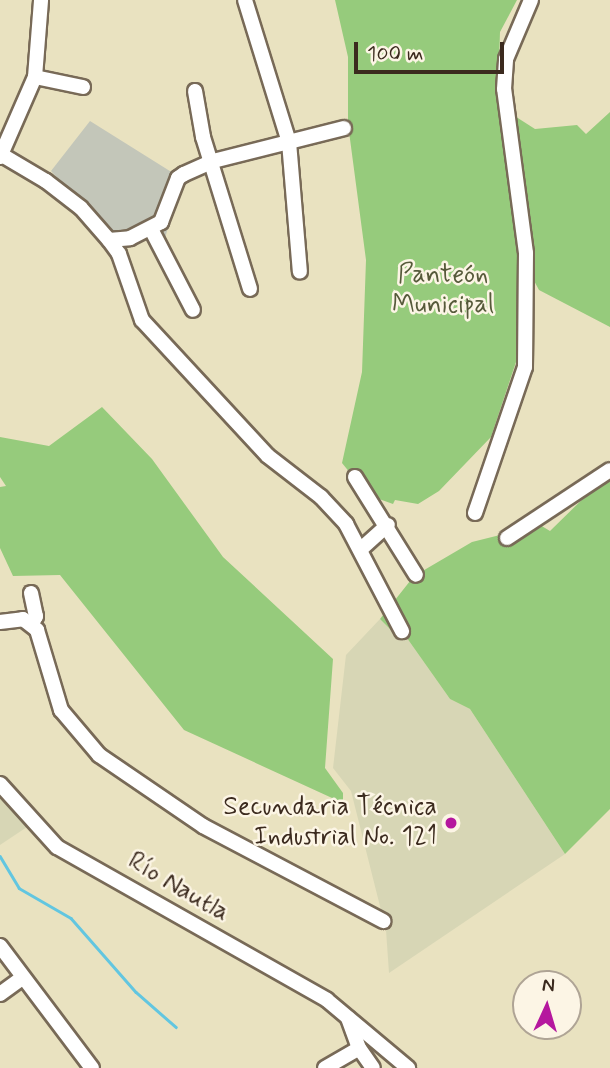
<!DOCTYPE html>
<meta charset="utf-8">
<style>
body{margin:0}
#map{position:relative;width:610px;height:1068px;overflow:hidden;background:#e9e2c0;font-family:Mynerve,sans-serif}
div>[style]{position:absolute}
.built>*{inset:0;background:#d7d6b5}
.industrial>*{inset:0;background:#c3c6b9}
.green>*{inset:0;background:#96cb7c}
.stream>*{height:2.5px;margin:-1.25px;padding:0 1.25px;transform-origin:1.25px;border-radius:1.25px;background:#62c6e0}
.roads{filter:drop-shadow(2px 0 #786a57) drop-shadow(-2px 0 #786a57) drop-shadow(0 2px #786a57) drop-shadow(0 -2px #786a57)}
.minor>*{height:14px;margin:-7px;padding:0 7px;transform-origin:7px;border-radius:7px;background:#fff}
.dots>*{width:19px;height:19px;translate:-50% -50%;box-sizing:border-box;border:4px solid #fcf5e5;border-radius:50%}
span{translate:-50% -50%;white-space:nowrap;text-align:center;line-height:1.15;-webkit-text-stroke:5px #fcf5e5;paint-order:stroke}
.park-label{font-size:26px;color:#565a3a}
.poi-label{font-size:26px;color:#3b2a1e}
.right{translate:-100% -50%;text-align:right}
.street-label{font-size:26px;color:#3b2a1e}
.north{position:absolute;left:512px;top:970px;width:70px;height:70px;box-sizing:border-box;background:#fcf5e5;border:2px solid #afa495;border-radius:50%;rotate:4deg;font-size:19px;font-weight:700;line-height:28px;text-align:center;color:#3b2a1e}
.north::after{content:'';display:block;margin:auto;width:24px;height:32px;background:#b5179e;clip-path:polygon(50% 0,100% 100%,50% 72%,0 100%)}
.scale{position:absolute;left:354px;top:42px;width:150px;height:32px;box-sizing:border-box;border:4px solid #3b2a1e;border-top:0;padding-left:9px;font-size:21px;line-height:24px;white-space:nowrap;color:#3b2a1e;-webkit-text-stroke:5px #fcf5e5;paint-order:stroke}
</style>
<div id="map">
<div class="built">
<div style="clip-path:polygon(380px 619px,394px 633px,402px 631px,450px 699px,470px 709px,565px 854px,389px 973px,386px 930px,351px 791px,333px 768px,346px 655px)"></div>
<div style="clip-path:polygon(0 794px,27px 827px,0 845px)"></div>
</div>
<div class="industrial">
<div style="clip-path:polygon(90px 121px,181px 178px,162px 250px,135px 234px,112px 239px,51px 171px)"></div>
</div>
<div class="green">
<div style="clip-path:polygon(335px 0,517px 0,500px 32px,498px 93px,521px 256px,516px 362px,491px 437px,439px 491px,418px 504px,395px 500px,393px 504px,368px 495px,342px 463px,362px 372px,366px 260px,348px 124px,348px 57px)"></div>
<div style="clip-path:polygon(610px 112px,610px 327px,539px 290px,532px 277px,510px 113px,535px 129px,577px 125px,586px 134px)"></div>
<div style="clip-path:polygon(102px 407px,152px 459px,223px 557px,333px 659px,325px 768px,343px 793px,343px 803px,184px 730px,60px 575px,13px 576px,0 548px,0 487px,6px 486px,0 477px,0 437px,49px 446px)"></div>
<div style="clip-path:polygon(610px 479px,610px 809px,565px 854px,470px 709px,450px 699px,402px 631px,394px 633px,380px 619px,414px 576px,472px 542px,540px 525px,550px 531px,596px 486px)"></div>
</div>
<div class="stream">
<div style="left:0;top:856px;width:37px;rotate:59deg"></div>
<div style="left:19px;top:888px;width:60px;rotate:30deg"></div>
<div style="left:71px;top:918px;width:98px;rotate:48.7deg"></div>
<div style="left:136px;top:992px;width:53px;rotate:41.2deg"></div>
</div>
<div class="roads">
<div class="minor">
<div style="left:245px;top:0;width:149px;rotate:72.8deg"></div>
<div style="left:289px;top:142px;width:130px;rotate:85.2deg"></div>
<div style="left:35px;top:77px;width:49px;rotate:11.8deg"></div>
<div style="left:195px;top:91px;width:47px;rotate:80.1deg"></div>
<div style="left:203px;top:137px;width:159px;rotate:72.8deg"></div>
<div style="left:2px;top:155px;width:51px;rotate:30.6deg"></div>
<div style="left:46px;top:181px;width:44px;rotate:37.6deg"></div>
<div style="left:81px;top:208px;width:43px;rotate:48.8deg"></div>
<div style="left:109px;top:240px;width:17px;rotate:54deg"></div>
<div style="left:119px;top:254px;width:70px;rotate:70.8deg"></div>
<div style="left:142px;top:320px;width:185px;rotate:47.2deg"></div>
<div style="left:268px;top:456px;width:67px;rotate:37.7deg"></div>
<div style="left:321px;top:497px;width:37px;rotate:47deg"></div>
<div style="left:346px;top:524px;width:121px;rotate:62.4deg"></div>
<div style="left:0;top:157px;width:87px;rotate:-66.4deg"></div>
<div style="left:35px;top:77px;width:77px;rotate:-85.5deg"></div>
<div style="left:151px;top:229px;width:91px;rotate:62.6deg"></div>
<div style="left:109px;top:240px;width:21px;rotate:-5deg"></div>
<div style="left:130px;top:238px;width:35px;rotate:-27deg"></div>
<div style="left:161px;top:222px;width:47px;rotate:-68.9deg"></div>
<div style="left:178px;top:178px;width:7px;rotate:-34deg"></div>
<div style="left:184px;top:174px;width:32px;rotate:-24deg"></div>
<div style="left:213px;top:161px;width:135px;rotate:-14.1deg"></div>
<div style="left:355px;top:477px;width:115px;rotate:58.1deg"></div>
<div style="left:475px;top:513px;width:154px;rotate:-71.1deg"></div>
<div style="left:525px;top:367px;width:114px;rotate:-89.5deg"></div>
<div style="left:526px;top:253px;width:165px;rotate:-97.6deg"></div>
<div style="left:504px;top:89px;width:30px;rotate:-86deg"></div>
<div style="left:506px;top:59px;width:64px;rotate:-67deg"></div>
<div style="left:507px;top:538px;width:123px;rotate:-33.4deg"></div>
<div style="left:361px;top:549px;width:36px;rotate:-42deg"></div>
<div style="left:31px;top:593px;width:24px;rotate:78deg"></div>
<div style="left:36px;top:616px;width:9px;rotate:117deg"></div>
<div style="left:0;top:622px;width:23px;rotate:-7deg"></div>
<div style="left:23px;top:619px;width:18px;rotate:38deg"></div>
<div style="left:37px;top:630px;width:84px;rotate:73.3deg"></div>
<div style="left:61px;top:710px;width:59px;rotate:49.8deg"></div>
<div style="left:99px;top:755px;width:126px;rotate:34.3deg"></div>
<div style="left:203px;top:826px;width:204px;rotate:27.8deg"></div>
<div style="left:0;top:784px;width:85px;rotate:47.9deg"></div>
<div style="left:57px;top:847px;width:310px;rotate:29.5deg"></div>
<div style="left:327px;top:1000px;width:106px;rotate:40deg"></div>
<div style="left:0;top:946px;width:153px;rotate:53deg"></div>
<div style="left:0;top:994px;width:26px;rotate:-36deg"></div>
<div style="left:348px;top:1018px;width:32px;rotate:70deg"></div>
<div style="left:359px;top:1048px;width:24px;rotate:55deg"></div>
<div style="left:325px;top:1068px;width:39px;rotate:-30deg"></div>
</div>
</div>
<div class="dots">
<div style="left:451px;top:823px;background:#b5179e"></div>
</div>
<div class="park-label">
<span style="left:443px;top:291px">Panteón<br>Municipal</span>
</div>
<div class="poi-label">
<span class="right" style="left:437px;top:823px">Secundaria Técnica<br>Industrial No. 121</span>
</div>
<div class="street-label">
<span style="left:178px;top:888px;rotate:30deg">Río Nautla</span>
</div>
<div class="north">N</div>
<div class="scale">100 m</div>
</div>
